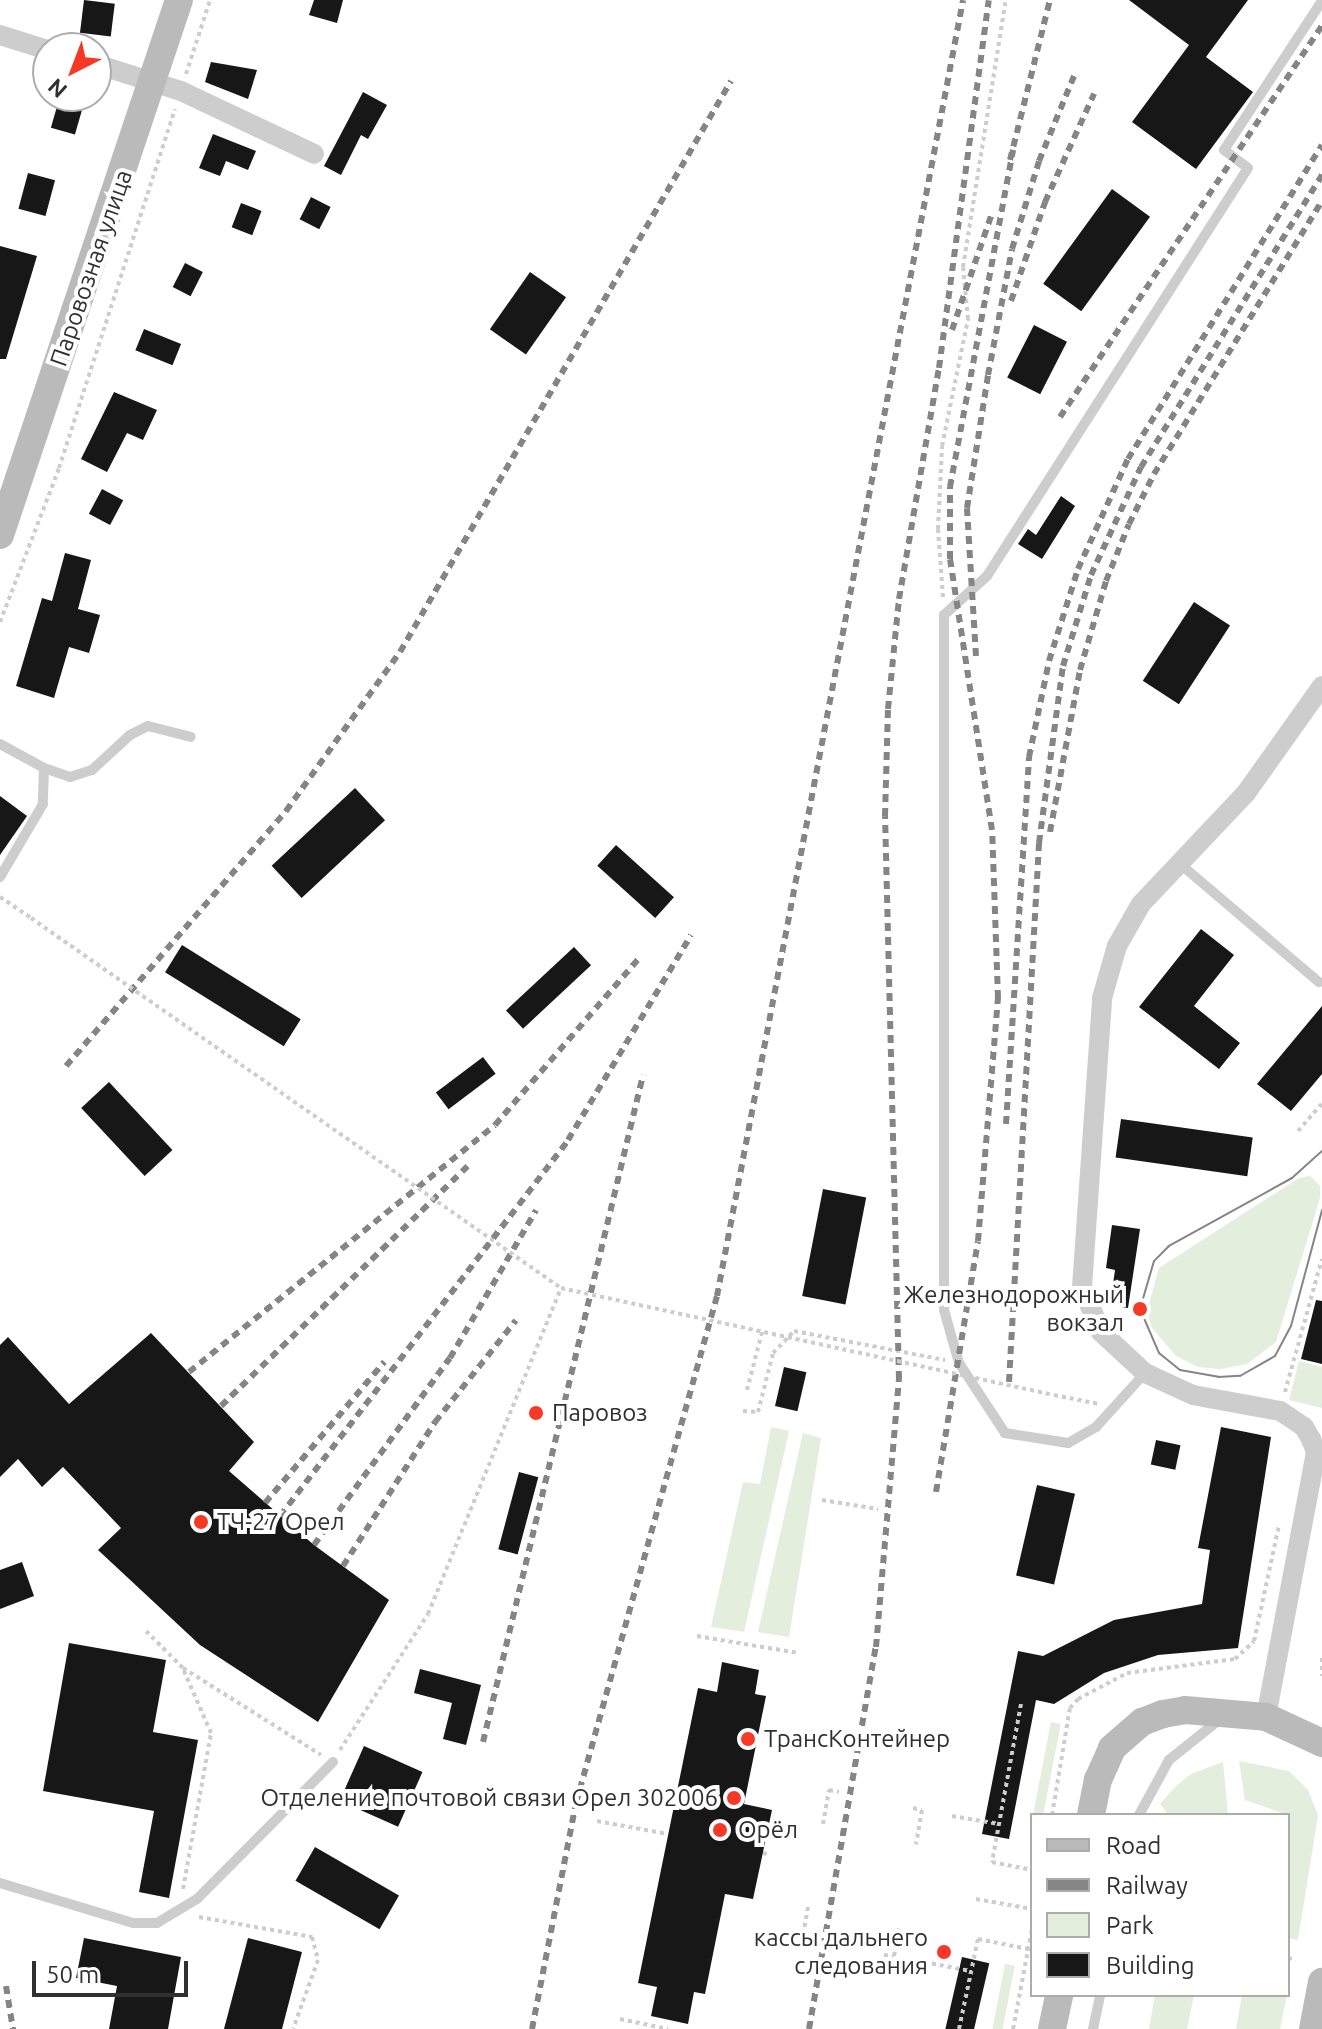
<!DOCTYPE html>
<meta charset="utf-8">
<style>
body{margin:0}
#map{position:relative;width:1322px;height:2029px;overflow:hidden;background:#fff;font-family:Ubuntu,sans-serif}
div>[style]{position:absolute}
.green>*{inset:0;background:#e3eedc;transform-origin:0 0}
.building>*{inset:0;background:#171717;transform-origin:0 0}
.path>*{height:4px;margin-top:-2px;transform-origin:0;background:repeating-linear-gradient(90deg,#cdcdcd 0 4px,transparent 0 8px)}
.lane>*{height:10px;margin:-5px;padding:0 5px;transform-origin:5px;border-radius:5px;background:#cdcdcd}
.street>*{height:20px;margin:-10px;padding:0 10px;transform-origin:10px;border-radius:10px;background:#cdcdcd}
.secondary>*{height:28px;margin:-14px;padding:0 14px;transform-origin:14px;border-radius:14px;background:#bababa}
.tram>*{height:2px;margin:-1px;padding:0 1px;transform-origin:1px;border-radius:1px;background:#858585}
.rail>*{height:6px;margin-top:-3px;transform-origin:0;background:repeating-linear-gradient(90deg,#858585 0 8px,transparent 0 14px)}
.path-bridge>*{height:4px;margin-top:-2px;transform-origin:0;background:repeating-linear-gradient(90deg,#cdcdcd 0 4px,transparent 0 8px)}
.dots>*{width:22px;height:22px;translate:-50% -50%;box-sizing:border-box;border:4px solid #fff;border-radius:50%}
span{translate:-50% -50%;white-space:nowrap;text-align:center;line-height:1.15;-webkit-text-stroke:8px #fff;paint-order:stroke}
.street-label{font-size:24px;color:#303030}
.poi-label{font-size:24px;color:#303030}
.right{translate:-100% -50%;text-align:right}
.left{translate:0 -50%;text-align:left}
.legend{position:absolute;left:1030px;top:1813px;width:260px;height:184px;box-sizing:border-box;background:#fff;border:2px solid #acacac;margin:0;padding:10px 14px;list-style:none;font-size:24px;color:#303030}
.legend li{display:flex;align-items:center;gap:16px;height:40px}
.legend b{width:40px;border:2px solid #acacac}
.north{position:absolute;left:32px;top:32px;width:80px;height:80px;box-sizing:border-box;background:#fff;border:2px solid #acacac;border-radius:50%;rotate:222deg;font-size:22px;font-weight:700;line-height:32px;text-align:center;color:#303030}
.north::after{content:'';display:block;margin:auto;width:28px;height:36px;background:#f53924;clip-path:polygon(50% 0,100% 100%,50% 72%,0 100%)}
.scale{position:absolute;left:32px;top:1961px;width:156px;height:36px;box-sizing:border-box;border:4px solid #303030;border-top:0;padding-left:10px;font-size:24px;line-height:28px;white-space:nowrap;color:#303030;-webkit-text-stroke:6px #fff;paint-order:stroke}
</style>
<div id="map">
<div class="green">
<div style="clip-path:polygon(1310px 1176px,1320px 1186px,1320px 1198px,1276px 1342px,1247px 1364px,1220px 1369px,1198px 1367px,1176px 1356px,1152px 1328px,1147px 1311px,1159px 1268px,1299px 1178px)"></div>
<div style="clip-path:polygon(1299px 1361px,1322px 1367px,1322px 1408px,1289px 1400px)"></div>
<div style="clip-path:polygon(771px 1427px,789px 1431px,744px 1632px,711px 1627px,743px 1482px,760px 1484px)"></div>
<div style="clip-path:polygon(803px 1433px,821px 1438px,789px 1637px,758px 1632px)"></div>
<div style="left:1051px;top:1722px;width:10px;height:95px;rotate:11deg"></div>
<div style="clip-path:polygon(1239px 1761px,1289px 1771px,1308px 1790px,1318px 1815px,1298px 1940px,1288px 1938px,1288px 1815px,1245px 1800px)"></div>
<div style="clip-path:polygon(1223px 1762px,1228px 1815px,1168px 1815px,1160px 1804px,1175px 1787px,1191px 1774px)"></div>
<div style="left:1005px;top:1964px;width:10px;height:66px;rotate:11deg"></div>
<div style="clip-path:polygon(1155px 1995px,1194px 1995px,1187px 2029px,1149px 2029px)"></div>
<div style="clip-path:polygon(1242px 1995px,1287px 1995px,1280px 2029px,1236px 2029px)"></div>
</div>
<div class="building">
<div style="left:84px;top:0;width:31px;height:33px;rotate:7deg"></div>
<div style="clip-path:polygon(314px 0,343px 0,337px 23px,309px 15px)"></div>
<div style="clip-path:polygon(1129px 0,1248px 0,1206px 57px,1253px 92px,1196px 169px,1132px 122px,1189px 45px)"></div>
<div style="clip-path:polygon(211px 62px,257px 70px,248px 99px,205px 82px)"></div>
<div style="clip-path:polygon(363px 92px,387px 105px,368px 139px,361px 135px,341px 175px,324px 166px)"></div>
<div style="left:60px;top:96px;width:25px;height:33px;rotate:16deg"></div>
<div style="clip-path:polygon(213px 134px,256px 151px,248px 170px,226px 161px,220px 176px,199px 168px)"></div>
<div style="left:28px;top:173px;width:28px;height:37px;rotate:15deg"></div>
<div style="left:1112px;top:189px;width:47px;height:117px;rotate:36deg"></div>
<div style="left:311px;top:197px;width:22px;height:25px;rotate:27deg"></div>
<div style="left:241px;top:203px;width:22px;height:26px;rotate:21deg"></div>
<div style="clip-path:polygon(0 246px,37px 256px,6px 359px,0 359px)"></div>
<div style="left:185px;top:263px;width:20px;height:27px;rotate:27deg"></div>
<div style="left:530px;top:272px;width:44px;height:70px;rotate:35deg"></div>
<div style="left:1034px;top:325px;width:37px;height:59px;rotate:27deg"></div>
<div style="left:144px;top:329px;width:40px;height:23px;rotate:22deg"></div>
<div style="clip-path:polygon(114px 392px,157px 410px,143px 440px,127px 433px,107px 472px,81px 459px)"></div>
<div style="left:102px;top:489px;width:24px;height:28px;rotate:28deg"></div>
<div style="clip-path:polygon(1061px 496px,1075px 506px,1042px 559px,1018px 544px,1028px 529px,1036px 535px)"></div>
<div style="clip-path:polygon(65px 553px,91px 560px,78px 609px,100px 615px,89px 653px,69px 647px,54px 698px,16px 686px,42px 598px,52px 601px)"></div>
<div style="left:1194px;top:602px;width:43px;height:94px;rotate:33deg"></div>
<div style="left:355px;top:788px;width:44px;height:114px;rotate:47deg"></div>
<div style="clip-path:polygon(0 796px,27px 816px,0 855px)"></div>
<div style="left:616px;top:845px;width:78px;height:28px;rotate:42deg"></div>
<div style="clip-path:polygon(1201px 929px,1234px 955px,1194px 1006px,1240px 1043px,1219px 1069px,1139px 1007px)"></div>
<div style="left:182px;top:945px;width:140px;height:32px;rotate:32deg"></div>
<div style="left:574px;top:947px;width:25px;height:93px;rotate:47deg"></div>
<div style="clip-path:polygon(1322px 1006px,1322px 1074px,1291px 1111px,1257px 1084px)"></div>
<div style="left:483px;top:1057px;width:21px;height:59px;rotate:53deg"></div>
<div style="left:109px;top:1082px;width:93px;height:38px;rotate:47deg"></div>
<div style="left:1121px;top:1119px;width:133px;height:39px;rotate:8deg"></div>
<div style="left:823px;top:1189px;width:44px;height:109px;rotate:11deg"></div>
<div style="clip-path:polygon(1112px 1225px,1140px 1229px,1128px 1308px,1110px 1305px,1115px 1270px,1106px 1268px)"></div>
<div style="clip-path:polygon(1316px 1300px,1322px 1301px,1322px 1364px,1301px 1359px)"></div>
<div style="clip-path:polygon(151px 1333px,254px 1442px,229px 1471px,314px 1545px,389px 1600px,318px 1722px,200px 1645px,98px 1550px,121px 1528px,63px 1467px,42px 1487px,18px 1459px,0 1477px,0 1345px,8px 1337px,69px 1404px)"></div>
<div style="left:784px;top:1367px;width:23px;height:40px;rotate:13deg"></div>
<div style="clip-path:polygon(1221px 1427px,1271px 1437px,1238px 1648px,1158px 1655px,1104px 1673px,1054px 1704px,1036px 1700px,1009px 1839px,982px 1834px,1018px 1651px,1043px 1656px,1114px 1620px,1202px 1604px,1210px 1550px,1198px 1548px)"></div>
<div style="left:1156px;top:1440px;width:25px;height:25px;rotate:12deg"></div>
<div style="left:519px;top:1472px;width:20px;height:80px;rotate:15deg"></div>
<div style="left:1037px;top:1485px;width:39px;height:93px;rotate:13deg"></div>
<div style="clip-path:polygon(22px 1562px,34px 1596px,0 1609px,0 1570px)"></div>
<div style="clip-path:polygon(69px 1643px,166px 1660px,153px 1732px,198px 1740px,169px 1898px,139px 1892px,154px 1811px,43px 1791px)"></div>
<div style="clip-path:polygon(722px 1662px,759px 1670px,755px 1694px,766px 1696px,744px 1804px,772px 1810px,753px 1899px,725px 1894px,705px 1994px,694px 1992px,688px 2024px,651px 2016px,657px 1987px,638px 1983px,698px 1688px,717px 1692px)"></div>
<div style="clip-path:polygon(420px 1669px,481px 1685px,466px 1745px,443px 1739px,452px 1703px,414px 1693px)"></div>
<div style="left:364px;top:1746px;width:64px;height:60px;rotate:24deg"></div>
<div style="left:315px;top:1847px;width:97px;height:39px;rotate:30deg"></div>
<div style="clip-path:polygon(84px 1938px,181px 1957px,168px 2029px,109px 2029px,117px 1986px,76px 1978px)"></div>
<div style="clip-path:polygon(248px 1938px,302px 1952px,282px 2029px,224px 2029px)"></div>
<div style="left:962px;top:1957px;width:28px;height:74px;rotate:13deg"></div>
</div>
<div class="path">
<div style="left:186px;top:74px;width:78px;rotate:-72deg"></div>
<div style="left:943px;top:597px;width:68px;rotate:-94.2deg"></div>
<div style="left:938px;top:529px;width:83px;rotate:-87.2deg"></div>
<div style="left:942px;top:446px;width:130px;rotate:-78.4deg"></div>
<div style="left:968px;top:319px;width:52px;rotate:-95.5deg"></div>
<div style="left:963px;top:267px;width:270px;rotate:-80.9deg"></div>
<div style="left:0;top:622px;width:165px;rotate:-69deg"></div>
<div style="left:59px;top:468px;width:377px;rotate:-72.1deg"></div>
<div style="left:0;top:897px;width:37px;rotate:34deg"></div>
<div style="left:1298px;top:1131px;width:37px;rotate:-49deg"></div>
<div style="left:747px;top:1390px;width:60px;rotate:-75.5deg"></div>
<div style="left:1285px;top:1392px;width:138px;rotate:-74.5deg"></div>
<div style="left:1054px;top:1395px;width:46px;rotate:11.3deg"></div>
<div style="left:743px;top:1411px;width:15px;rotate:4deg"></div>
<div style="left:758px;top:1412px;width:61px;rotate:-75.7deg"></div>
<div style="left:773px;top:1353px;width:30px;rotate:-46deg"></div>
<div style="left:794px;top:1331px;width:154px;rotate:10.9deg"></div>
<div style="left:822px;top:1500px;width:57px;rotate:9.1deg"></div>
<div style="left:146px;top:1631px;width:52px;rotate:45deg"></div>
<div style="left:183px;top:1668px;width:163px;rotate:32.2deg"></div>
<div style="left:697px;top:1636px;width:103px;rotate:9.5deg"></div>
<div style="left:1322px;top:1658px;width:18px;rotate:90deg"></div>
<div style="left:1021px;top:1704px;width:161px;rotate:100.4deg"></div>
<div style="left:992px;top:1862px;width:41px;rotate:11.3deg"></div>
<div style="left:340px;top:1750px;width:162px;rotate:-57.1deg"></div>
<div style="left:428px;top:1614px;width:352px;rotate:-67.8deg"></div>
<div style="left:913px;top:1808px;width:9px;rotate:13deg"></div>
<div style="left:922px;top:1810px;width:35px;rotate:100deg"></div>
<div style="left:1052px;top:1815px;width:109px;rotate:-80.5deg"></div>
<div style="left:1070px;top:1708px;width:12px;rotate:-48deg"></div>
<div style="left:1078px;top:1699px;width:55px;rotate:-28deg"></div>
<div style="left:1127px;top:1673px;width:109px;rotate:-7.4deg"></div>
<div style="left:1235px;top:1659px;width:26px;rotate:-43deg"></div>
<div style="left:1254px;top:1641px;width:119px;rotate:-77.8deg"></div>
<div style="left:952px;top:1816px;width:48px;rotate:9.7deg"></div>
<div style="left:597px;top:1821px;width:72px;rotate:10.4deg"></div>
<div style="left:823px;top:1824px;width:35px;rotate:-80deg"></div>
<div style="left:829px;top:1790px;width:10px;rotate:11deg"></div>
<div style="left:763px;top:1853px;width:7px;rotate:16deg"></div>
<div style="left:183px;top:1889px;width:158px;rotate:-79.8deg"></div>
<div style="left:211px;top:1733px;width:68px;rotate:-113.5deg"></div>
<div style="left:976px;top:1899px;width:57px;rotate:10.1deg"></div>
<div style="left:808px;top:1907px;width:34px;rotate:100deg"></div>
<div style="left:802px;top:1940px;width:10px;rotate:6deg"></div>
<div style="left:199px;top:1917px;width:115px;rotate:10deg"></div>
<div style="left:312px;top:1937px;width:24px;rotate:75deg"></div>
<div style="left:318px;top:1960px;width:73px;rotate:109.9deg"></div>
<div style="left:884px;top:1955px;width:10px;rotate:6deg"></div>
<div style="left:894px;top:1956px;width:31px;rotate:-79deg"></div>
<div style="left:1288px;top:1958px;width:8px;rotate:14deg"></div>
<div style="left:924px;top:1962px;width:47px;rotate:11.1deg"></div>
<div style="left:620px;top:2019px;width:49px;rotate:11.8deg"></div>
<div style="left:959px;top:2029px;width:92px;rotate:-78.1deg"></div>
<div style="left:978px;top:1939px;width:51px;rotate:11.3deg"></div>
<div style="left:1013px;top:2029px;width:102px;rotate:-79.2deg"></div>
</div>
<div class="lane">
<div style="left:0;top:744px;width:50px;rotate:28.6deg"></div>
<div style="left:44px;top:768px;width:36px;rotate:92deg"></div>
<div style="left:43px;top:804px;width:85px;rotate:120.5deg"></div>
<div style="left:44px;top:768px;width:28px;rotate:19deg"></div>
<div style="left:70px;top:777px;width:23px;rotate:-18deg"></div>
<div style="left:92px;top:770px;width:52px;rotate:-42.6deg"></div>
<div style="left:130px;top:735px;width:20px;rotate:-27deg"></div>
<div style="left:148px;top:726px;width:44px;rotate:14.3deg"></div>
<div style="left:1179px;top:863px;width:184px;rotate:40.4deg"></div>
<div style="left:1145px;top:1373px;width:73px;rotate:132.2deg"></div>
<div style="left:1096px;top:1427px;width:32px;rotate:150deg"></div>
<div style="left:1068px;top:1443px;width:64px;rotate:-171deg"></div>
<div style="left:1005px;top:1433px;width:84px;rotate:-123.3deg"></div>
<div style="left:959px;top:1363px;width:55px;rotate:-105.8deg"></div>
<div style="left:944px;top:1310px;width:695px;rotate:-90deg"></div>
<div style="left:944px;top:615px;width:58px;rotate:-42.2deg"></div>
<div style="left:987px;top:576px;width:484px;rotate:-57.4deg"></div>
<div style="left:1248px;top:168px;width:30px;rotate:-143deg"></div>
<div style="left:1224px;top:150px;width:178px;rotate:-56.7deg"></div>
<div style="left:1139px;top:1815px;width:63px;rotate:-61.4deg"></div>
<div style="left:1169px;top:1760px;width:64px;rotate:-38.7deg"></div>
<div style="left:0;top:1883px;width:139px;rotate:16.7deg"></div>
<div style="left:133px;top:1923px;width:24px"></div>
<div style="left:157px;top:1923px;width:47px;rotate:-31deg"></div>
<div style="left:197px;top:1899px;width:193px;rotate:-45.2deg"></div>
<div style="left:1093px;top:2029px;width:35px;rotate:-78deg"></div>
</div>
<div class="street">
<div style="left:0;top:35px;width:50px;rotate:17.4deg"></div>
<div style="left:96px;top:64px;width:89px;rotate:17.6deg"></div>
<div style="left:181px;top:91px;width:147px;rotate:25.3deg"></div>
<div style="left:1266px;top:1717px;width:270px;rotate:-79.3deg"></div>
<div style="left:1316px;top:1452px;width:14px;rotate:-111deg"></div>
<div style="left:1311px;top:1439px;width:14px;rotate:-120deg"></div>
<div style="left:1304px;top:1427px;width:29px;rotate:-146deg"></div>
<div style="left:1280px;top:1411px;width:88px;rotate:-169.6deg"></div>
<div style="left:1193px;top:1395px;width:53px;rotate:-155.4deg"></div>
<div style="left:1145px;top:1373px;width:60px;rotate:-137deg"></div>
<div style="left:1101px;top:1332px;width:49px;rotate:-112.9deg"></div>
<div style="left:1082px;top:1287px;width:290px;rotate:-86deg"></div>
<div style="left:1102px;top:998px;width:54px;rotate:-73.9deg"></div>
<div style="left:1117px;top:946px;width:48px;rotate:-60.3deg"></div>
<div style="left:1141px;top:904px;width:153px;rotate:-46.6deg"></div>
<div style="left:1246px;top:793px;width:131px;rotate:-54.6deg"></div>
</div>
<div class="secondary">
<div style="left:0;top:535px;width:564px;rotate:-71.5deg"></div>
<div style="left:1091px;top:1815px;width:36px;rotate:-79deg"></div>
<div style="left:1098px;top:1780px;width:35px;rotate:-66deg"></div>
<div style="left:1112px;top:1748px;width:40px;rotate:-41deg"></div>
<div style="left:1142px;top:1722px;width:22px;rotate:-21deg"></div>
<div style="left:1163px;top:1714px;width:22px;rotate:-10deg"></div>
<div style="left:1185px;top:1710px;width:81px;rotate:4.9deg"></div>
<div style="left:1266px;top:1717px;width:62px;rotate:24.9deg"></div>
<div style="left:1052px;top:2029px;width:35px;rotate:-78deg"></div>
<div style="left:1313px;top:2029px;width:48px;rotate:-79.2deg"></div>
</div>
<div class="tram">
<div style="left:1322px;top:1151px;width:40px;rotate:138deg"></div>
<div style="left:1292px;top:1178px;width:141px;rotate:151.1deg"></div>
<div style="left:1169px;top:1246px;width:21px;rotate:135deg"></div>
<div style="left:1154px;top:1261px;width:50px;rotate:106.3deg"></div>
<div style="left:1140px;top:1309px;width:48px;rotate:66.6deg"></div>
<div style="left:1159px;top:1353px;width:27px;rotate:39deg"></div>
<div style="left:1180px;top:1370px;width:39px;rotate:10deg"></div>
<div style="left:1218px;top:1377px;width:22px;rotate:-3deg"></div>
<div style="left:1240px;top:1376px;width:40px;rotate:-29.7deg"></div>
<div style="left:1275px;top:1356px;width:34px;rotate:-62deg"></div>
<div style="left:1291px;top:1326px;width:120px;rotate:-75deg"></div>
</div>
<div class="rail">
<div style="left:1010px;top:160px;width:165px;rotate:-76deg"></div>
<div style="left:1011px;top:301px;width:105px;rotate:-71deg"></div>
<div style="left:1045px;top:202px;width:119px;rotate:-65.6deg"></div>
<div style="left:952px;top:330px;width:124px;rotate:-71.1deg"></div>
<div style="left:1060px;top:417px;width:471px;rotate:-56.2deg"></div>
<div style="left:976px;top:656px;width:148px;rotate:-93.5deg"></div>
<div style="left:967px;top:508px;width:135px;rotate:-81deg"></div>
<div style="left:988px;top:375px;width:128px;rotate:-79.2deg"></div>
<div style="left:1012px;top:249px;width:92px;rotate:-72.9deg"></div>
<div style="left:1039px;top:161px;width:92px;rotate:-67.6deg"></div>
<div style="left:1050px;top:832px;width:165px;rotate:-79.5deg"></div>
<div style="left:1080px;top:670px;width:93px;rotate:-73.7deg"></div>
<div style="left:1106px;top:581px;width:61px;rotate:-68deg"></div>
<div style="left:1129px;top:524px;width:56px;rotate:-63.4deg"></div>
<div style="left:1154px;top:474px;width:321px;rotate:-58.4deg"></div>
<div style="left:66px;top:1066px;width:337px;rotate:-49.2deg"></div>
<div style="left:286px;top:811px;width:196px;rotate:-54.4deg"></div>
<div style="left:400px;top:652px;width:660px;rotate:-59.9deg"></div>
<div style="left:1006px;top:1124px;width:368px;rotate:-86.4deg"></div>
<div style="left:1029px;top:757px;width:98px;rotate:-78.2deg"></div>
<div style="left:1049px;top:661px;width:96px;rotate:-72.5deg"></div>
<div style="left:1078px;top:569px;width:121px;rotate:-65.6deg"></div>
<div style="left:1128px;top:459px;width:369px;rotate:-58.3deg"></div>
<div style="left:189px;top:1372px;width:393px;rotate:-38.9deg"></div>
<div style="left:495px;top:1125px;width:221px;rotate:-49.2deg"></div>
<div style="left:1009px;top:1382px;width:540px;rotate:-86.81deg"></div>
<div style="left:1039px;top:843px;width:179px;rotate:-82.3deg"></div>
<div style="left:1063px;top:666px;width:95px;rotate:-72.9deg"></div>
<div style="left:1091px;top:575px;width:119px;rotate:-65.2deg"></div>
<div style="left:1141px;top:467px;width:344px;rotate:-58.2deg"></div>
<div style="left:221px;top:1406px;width:344px;rotate:-44.2deg"></div>
<div style="left:936px;top:1492px;width:254px;rotate:-80.5deg"></div>
<div style="left:978px;top:1241px;width:244px;rotate:-85.3deg"></div>
<div style="left:998px;top:998px;width:168px;rotate:-92deg"></div>
<div style="left:992px;top:830px;width:274px;rotate:-98.8deg"></div>
<div style="left:950px;top:559px;width:72px;rotate:-90deg"></div>
<div style="left:950px;top:487px;width:343px;rotate:-79.4deg"></div>
<div style="left:265px;top:1503px;width:185px;rotate:-49.8deg"></div>
<div style="left:280px;top:1516px;width:474px;rotate:-52.5deg"></div>
<div style="left:568px;top:1140px;width:239px;rotate:-59deg"></div>
<div style="left:314px;top:1545px;width:231px;rotate:-54deg"></div>
<div style="left:450px;top:1358px;width:171px;rotate:-59.8deg"></div>
<div style="left:343px;top:1566px;width:171px;rotate:-57.4deg"></div>
<div style="left:435px;top:1422px;width:130px;rotate:-51.5deg"></div>
<div style="left:483px;top:1742px;width:686px;rotate:-76.51deg"></div>
<div style="left:6px;top:1986px;width:44px;rotate:80.8deg"></div>
<div style="left:532px;top:2029px;width:230px;rotate:-79deg"></div>
<div style="left:576px;top:1803px;width:526px;rotate:-74.46deg"></div>
<div style="left:717px;top:1296px;width:1319px;rotate:-79.25deg"></div>
<div style="left:809px;top:2029px;width:388px;rotate:-80.1deg"></div>
<div style="left:876px;top:1647px;width:269px;rotate:-85.1deg"></div>
<div style="left:899px;top:1379px;width:563px;rotate:-91.42deg"></div>
<div style="left:885px;top:816px;width:107px;rotate:-88.4deg"></div>
<div style="left:888px;top:709px;width:111px;rotate:-84.3deg"></div>
<div style="left:899px;top:599px;width:234px;rotate:-80.2deg"></div>
<div style="left:939px;top:368px;width:371px;rotate:-82.3deg"></div>
</div>
<div class="path-bridge">
<div style="left:31px;top:918px;width:646px;rotate:34.92deg"></div>
<div style="left:561px;top:1288px;width:504px;rotate:12.25deg"></div>
</div>
<div class="dots">
<div style="left:1140px;top:1309px;background:#f53924"></div>
<div style="left:536px;top:1413px;background:#f53924"></div>
<div style="left:201px;top:1522px;background:#f53924"></div>
<div style="left:748px;top:1739px;background:#f53924"></div>
<div style="left:734px;top:1798px;background:#f53924"></div>
<div style="left:720px;top:1830px;background:#f53924"></div>
<div style="left:944px;top:1952px;background:#f53924"></div>
</div>
<div class="street-label">
<span style="left:91px;top:268px;rotate:-71deg">Паровозная улица</span>
</div>
<div class="poi-label">
<span class="right" style="left:1124px;top:1309px">Железнодорожный<br>вокзал</span>
<span class="left" style="left:552px;top:1413px">Паровоз</span>
<span class="left" style="left:217px;top:1522px">ТЧ-27 Орел</span>
<span class="left" style="left:764px;top:1739px">ТрансКонтейнер</span>
<span class="right" style="left:718px;top:1798px">Отделение почтовой связи Орел 302006</span>
<span class="left" style="left:738px;top:1830px">Орёл</span>
<span class="right" style="left:928px;top:1952px">кассы дальнего<br>следования</span>
</div>
<ul class="legend">
<li><b style="height:10px;background:#bababa"></b>Road</li>
<li><b style="height:10px;background:#858585"></b>Railway</li>
<li><b style="height:22px;background:#e3eedc"></b>Park</li>
<li><b style="height:22px;background:#171717"></b>Building</li>
</ul>
<div class="north">N</div>
<div class="scale">50 m</div>
</div>
